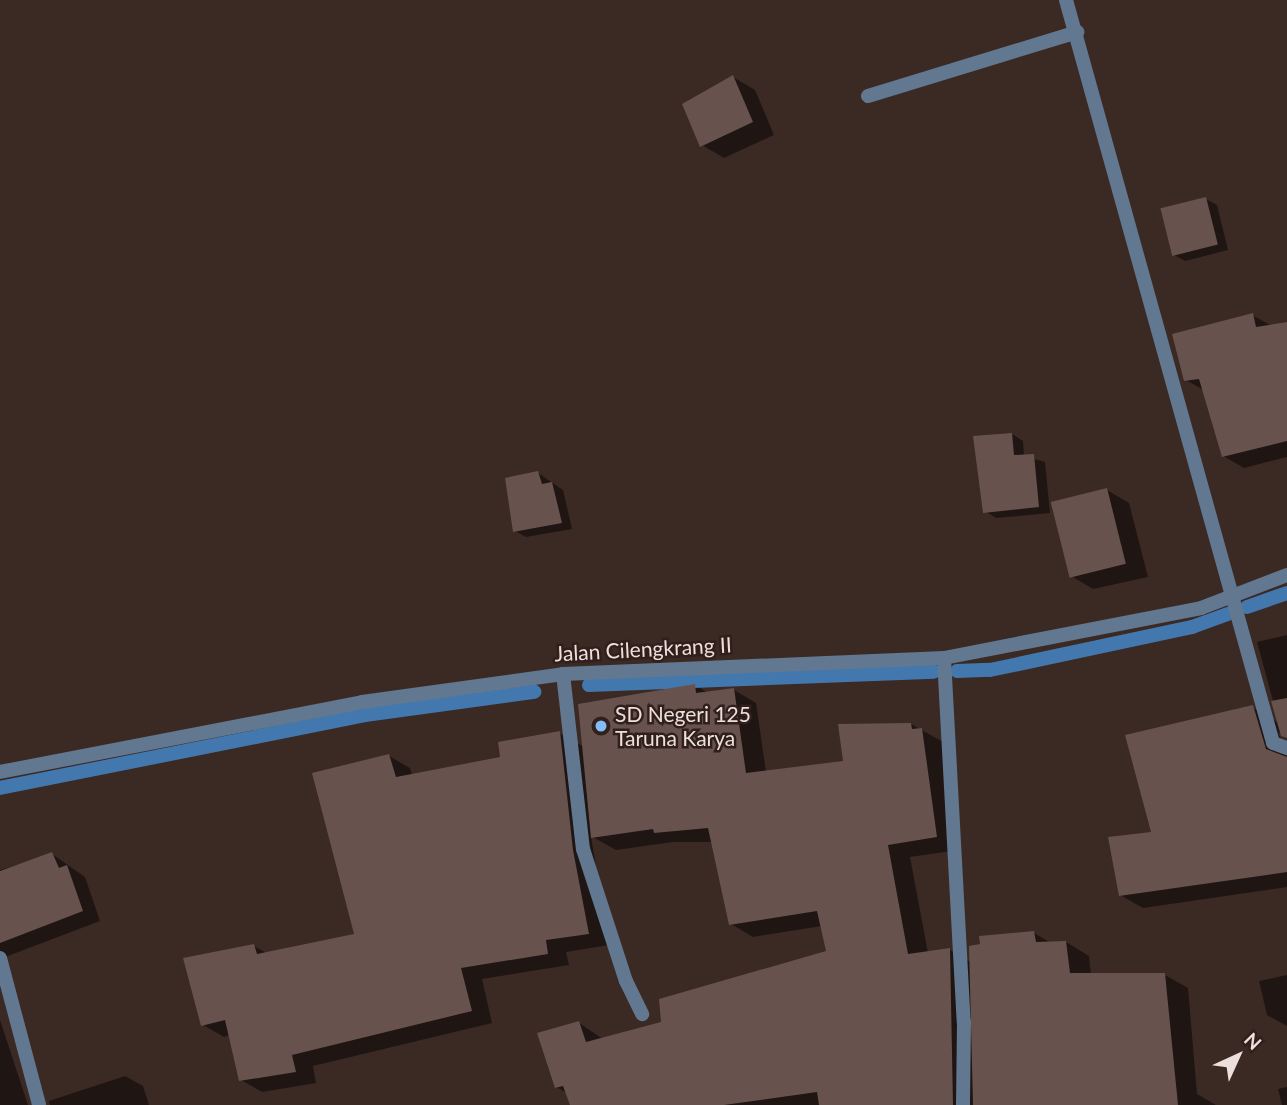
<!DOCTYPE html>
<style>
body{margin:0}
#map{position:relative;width:1287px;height:1105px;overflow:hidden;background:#3b2924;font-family:Lato,sans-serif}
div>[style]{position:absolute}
.shadow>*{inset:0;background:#0007}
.stream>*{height:14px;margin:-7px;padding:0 7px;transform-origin:7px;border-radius:7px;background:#4378af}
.building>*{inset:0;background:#67524e;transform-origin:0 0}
.minor>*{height:14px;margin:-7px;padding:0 7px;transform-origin:7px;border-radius:7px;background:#617890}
.tertiary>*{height:14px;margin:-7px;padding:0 7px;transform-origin:7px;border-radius:7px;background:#617890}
.dots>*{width:19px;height:19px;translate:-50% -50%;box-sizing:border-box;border:4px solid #311f1b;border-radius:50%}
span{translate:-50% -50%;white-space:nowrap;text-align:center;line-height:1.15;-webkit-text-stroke:5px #311f1b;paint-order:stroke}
.street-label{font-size:21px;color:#ecdfdc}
.poi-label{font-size:21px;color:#ecdfdc}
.left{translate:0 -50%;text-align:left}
.north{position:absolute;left:1203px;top:1021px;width:70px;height:70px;-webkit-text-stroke:5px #311f1b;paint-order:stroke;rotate:45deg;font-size:19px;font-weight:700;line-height:28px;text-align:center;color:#ecdfdc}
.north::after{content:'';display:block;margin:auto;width:24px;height:32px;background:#ecdfdc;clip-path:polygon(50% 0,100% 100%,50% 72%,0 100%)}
</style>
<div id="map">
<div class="shadow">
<div style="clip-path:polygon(733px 77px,755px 90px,774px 135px,724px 158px,702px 145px)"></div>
<div style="clip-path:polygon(1206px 199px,1217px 205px,1228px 250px,1185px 261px,1174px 255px)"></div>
<div style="clip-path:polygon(1252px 315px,1272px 326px,1287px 323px,1287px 457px,1244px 468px,1223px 456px,1205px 391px,1186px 380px)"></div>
<div style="clip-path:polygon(1012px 434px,1023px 441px,1024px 456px,1045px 462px,1050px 513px,996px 518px,985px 511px)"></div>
<div style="clip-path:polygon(538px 473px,563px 490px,572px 529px,526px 537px,515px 531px)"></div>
<div style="clip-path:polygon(1107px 490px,1129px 503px,1148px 577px,1093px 589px,1071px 576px)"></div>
<div style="clip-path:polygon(1287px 635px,1287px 737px,1278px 732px,1287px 758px,1287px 887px,1143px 908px,1120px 895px,1153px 834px,1252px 707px,1279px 723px,1257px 642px)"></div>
<div style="clip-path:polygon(695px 685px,708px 693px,734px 690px,756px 703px,766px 772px,845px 763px,911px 724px,945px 743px,959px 850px,910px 857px,928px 953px,950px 950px,972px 963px,1034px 933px,1051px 943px,1066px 942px,1089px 956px,1091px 975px,1165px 975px,1188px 988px,1197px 1094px,1216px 1105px,572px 1105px,567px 1093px,556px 1087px,579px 1023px,603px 1039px,663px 1023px,828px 953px,822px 926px,753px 937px,731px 924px,713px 842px,673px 842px,616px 850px,591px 836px,609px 945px,566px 952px,569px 965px,482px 979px,492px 1023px,313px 1066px,316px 1083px,262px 1092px,241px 1080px,230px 1035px,224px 1037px,203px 1025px,254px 946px,268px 954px,356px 935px,389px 756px,410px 768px,412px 775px,502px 759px,559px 733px,584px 747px)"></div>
<div style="clip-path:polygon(52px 854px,85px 877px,100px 921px,0 959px,0 870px)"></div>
<div style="clip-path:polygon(1287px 975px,1287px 1026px,1267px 1015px,1259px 981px)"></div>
<div style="clip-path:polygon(0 1020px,28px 1105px,0 1105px)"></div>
<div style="clip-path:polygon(125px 1076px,143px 1086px,149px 1105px,50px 1105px,49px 1101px)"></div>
<div style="clip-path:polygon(1287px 1087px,1287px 1105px,1282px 1105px,1278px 1089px)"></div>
</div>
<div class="stream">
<div style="left:1247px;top:607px;width:42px;rotate:-19.3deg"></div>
<div style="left:957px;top:671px;width:33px;rotate:-2deg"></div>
<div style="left:990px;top:670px;width:207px;rotate:-12deg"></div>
<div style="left:1192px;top:627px;width:38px;rotate:-20deg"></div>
<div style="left:589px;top:685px;width:345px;rotate:-2.2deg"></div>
<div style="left:0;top:788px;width:372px;rotate:-11.3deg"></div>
<div style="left:365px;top:715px;width:171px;rotate:-7.8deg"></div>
</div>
<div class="building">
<div style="clip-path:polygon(733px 75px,753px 122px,700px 147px,682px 104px)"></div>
<div style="left:1206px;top:197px;width:49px;height:47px;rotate:76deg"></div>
<div style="clip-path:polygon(1253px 313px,1256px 327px,1287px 322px,1287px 441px,1222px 457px,1199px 379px,1184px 381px,1172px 334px)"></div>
<div style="clip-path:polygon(1012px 433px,1014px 455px,1034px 454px,1039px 507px,983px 513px,973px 436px)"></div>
<div style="clip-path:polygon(538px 471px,542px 484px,552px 482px,562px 523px,513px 532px,505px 478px)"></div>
<div style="left:1107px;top:488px;width:78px;height:58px;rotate:76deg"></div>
<div style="clip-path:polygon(695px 684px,696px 693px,734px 688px,746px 773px,843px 761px,838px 724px,911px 723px,912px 729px,922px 728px,937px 837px,888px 845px,908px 954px,950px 948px,953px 1105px,819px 1105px,817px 1092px,724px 1105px,570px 1105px,563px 1086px,555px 1088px,537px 1033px,579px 1021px,586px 1042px,661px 1022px,659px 999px,826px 951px,817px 911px,729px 925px,708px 828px,654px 833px,653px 829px,591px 838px,578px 704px)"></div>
<div style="clip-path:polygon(1287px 698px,1287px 738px,1281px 736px,1271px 701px)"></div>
<div style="clip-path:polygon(1253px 705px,1266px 749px,1287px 757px,1287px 872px,1119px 896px,1108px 837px,1151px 832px,1125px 735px)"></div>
<div style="clip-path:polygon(560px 731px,573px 850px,589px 934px,546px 940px,548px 954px,461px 968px,472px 1011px,292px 1055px,296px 1072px,239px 1081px,225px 1020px,201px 1026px,183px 958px,254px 944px,257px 954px,354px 934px,312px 773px,389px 754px,396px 777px,500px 757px,498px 742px)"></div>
<div style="clip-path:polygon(52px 852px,59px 868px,67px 865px,83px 911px,0 943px,0 871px)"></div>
<div style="clip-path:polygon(1034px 931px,1036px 942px,1066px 941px,1070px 973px,1165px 973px,1178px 1105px,973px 1105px,969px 946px,980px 944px,979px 936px)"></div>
</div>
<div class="minor">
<div style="left:1066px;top:0;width:771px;rotate:74.43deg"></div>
<div style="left:1273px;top:743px;width:15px;rotate:20deg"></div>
<div style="left:868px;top:96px;width:219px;rotate:-17deg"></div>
<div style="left:944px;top:658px;width:365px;rotate:86.9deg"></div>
<div style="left:964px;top:1022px;width:83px;rotate:90.7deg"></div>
<div style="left:563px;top:674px;width:176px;rotate:83.5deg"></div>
<div style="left:583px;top:849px;width:139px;rotate:72deg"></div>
<div style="left:626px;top:981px;width:37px;rotate:64deg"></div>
<div style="left:0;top:958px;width:152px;rotate:75.1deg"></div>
</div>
<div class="tertiary">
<div style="left:0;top:772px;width:369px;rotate:-10.9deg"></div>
<div style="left:362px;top:702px;width:203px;rotate:-7.9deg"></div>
<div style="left:563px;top:674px;width:381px;rotate:-2.4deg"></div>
<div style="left:944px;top:658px;width:262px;rotate:-11deg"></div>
<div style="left:1201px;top:608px;width:92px;rotate:-21deg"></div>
</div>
<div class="dots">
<div style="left:601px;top:726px;background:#82bcfa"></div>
</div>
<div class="street-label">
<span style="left:643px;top:649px;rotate:-3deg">Jalan Cilengkrang II</span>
</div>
<div class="poi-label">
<span class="left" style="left:615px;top:726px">SD Negeri 125<br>Taruna Karya</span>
</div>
<div class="north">N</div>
</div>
